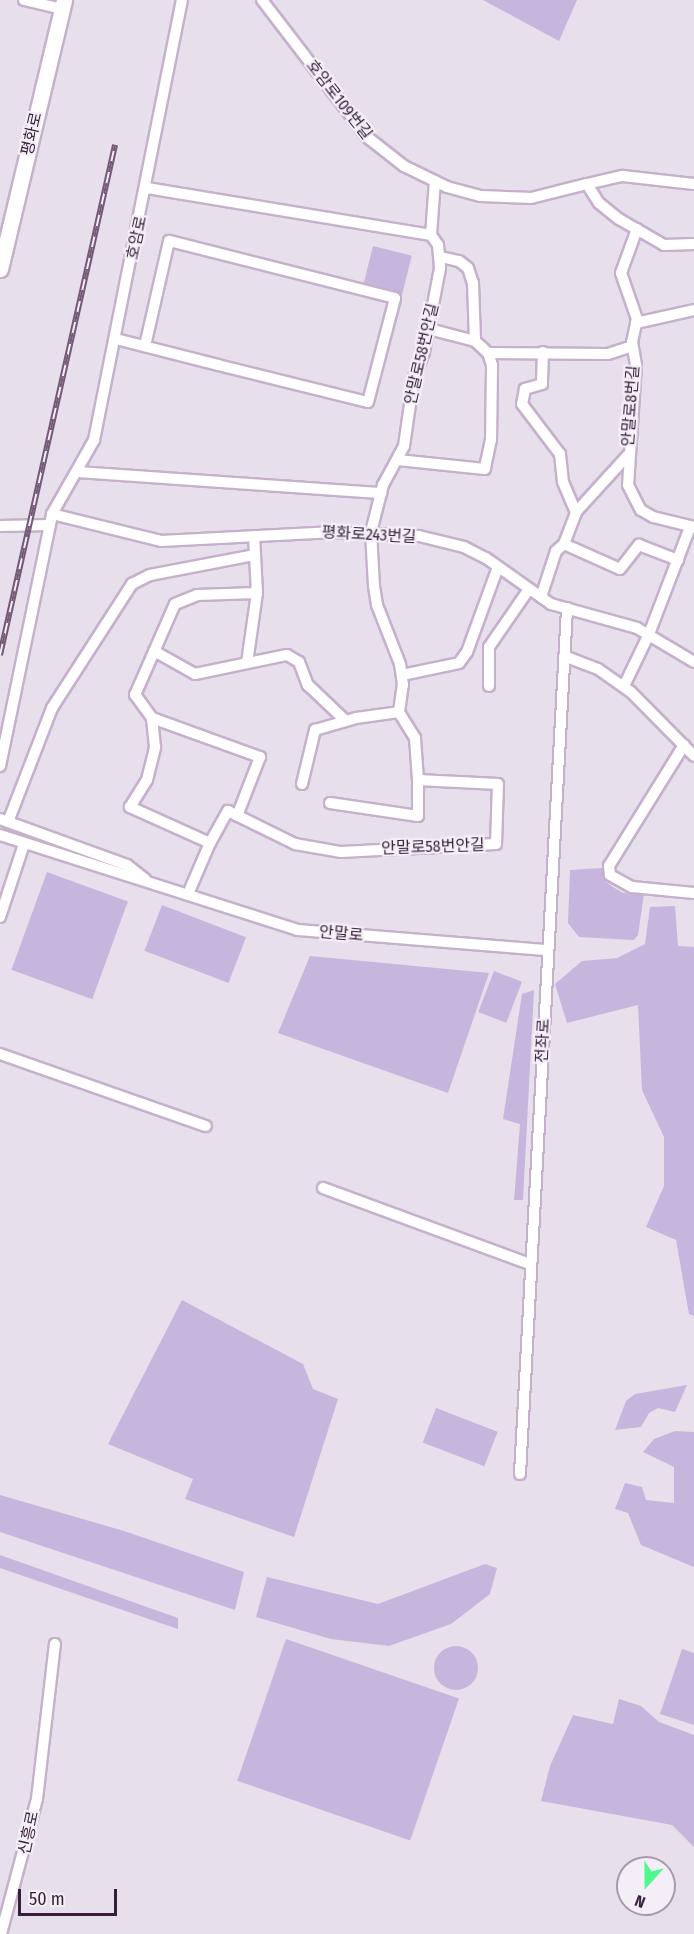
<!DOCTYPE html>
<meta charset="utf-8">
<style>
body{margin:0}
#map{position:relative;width:694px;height:1934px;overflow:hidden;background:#e7dfeb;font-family:"Fira Sans Condensed","Noto Sans KR",sans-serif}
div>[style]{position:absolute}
.green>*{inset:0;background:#c6b6dd;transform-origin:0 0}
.round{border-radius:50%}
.roads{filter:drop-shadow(2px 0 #c5b1cb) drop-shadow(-2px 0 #c5b1cb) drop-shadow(0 2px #c5b1cb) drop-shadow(0 -2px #c5b1cb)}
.street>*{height:10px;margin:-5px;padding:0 5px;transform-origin:5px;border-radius:5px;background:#fff}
.secondary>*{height:15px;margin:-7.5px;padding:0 7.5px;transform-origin:7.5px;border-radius:7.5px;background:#fff}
.rail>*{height:6px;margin-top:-3px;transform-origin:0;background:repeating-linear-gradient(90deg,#f4eff7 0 11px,#735977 0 22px);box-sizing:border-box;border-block:2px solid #735977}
span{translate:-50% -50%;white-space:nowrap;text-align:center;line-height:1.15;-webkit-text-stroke:4.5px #f4eff7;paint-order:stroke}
.street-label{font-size:16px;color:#371f3b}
.north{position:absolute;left:616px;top:1856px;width:60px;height:60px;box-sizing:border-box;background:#f4eff7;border:2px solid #a89cac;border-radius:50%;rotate:201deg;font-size:16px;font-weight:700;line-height:24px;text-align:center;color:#371f3b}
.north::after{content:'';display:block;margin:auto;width:21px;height:27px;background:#4ff88e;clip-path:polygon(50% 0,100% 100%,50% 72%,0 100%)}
.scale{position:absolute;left:18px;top:1889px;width:99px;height:27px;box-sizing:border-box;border:3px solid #371f3b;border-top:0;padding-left:8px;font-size:18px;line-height:21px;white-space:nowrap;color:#371f3b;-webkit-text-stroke:4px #f4eff7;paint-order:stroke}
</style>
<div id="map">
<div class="green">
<div style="clip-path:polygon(483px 0,577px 0,559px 41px)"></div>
<div style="left:373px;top:246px;width:40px;height:40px;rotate:14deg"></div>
<div style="clip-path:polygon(602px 868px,605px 881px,613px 887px,623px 893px,644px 894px,638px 935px,634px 940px,579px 937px,568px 923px,570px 870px)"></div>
<div style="left:47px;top:872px;width:86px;height:104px;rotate:20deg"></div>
<div style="left:162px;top:905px;width:90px;height:49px;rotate:21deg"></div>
<div style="clip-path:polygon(675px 906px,678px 946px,694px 947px,694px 1316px,689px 1314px,676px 1240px,646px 1227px,664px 1186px,664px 1137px,642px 1090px,638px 1005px,567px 1023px,555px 984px,582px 961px,617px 958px,645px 944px,650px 907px)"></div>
<div style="clip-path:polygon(310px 956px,489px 973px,448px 1093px,278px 1033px)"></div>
<div style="left:494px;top:971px;width:30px;height:44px;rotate:21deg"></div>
<div style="clip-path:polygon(534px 990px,523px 1200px,514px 1200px,520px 1124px,503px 1119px,522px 994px)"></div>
<div style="clip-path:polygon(182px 1300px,303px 1364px,313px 1389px,338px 1399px,294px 1537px,185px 1499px,193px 1479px,108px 1444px)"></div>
<div style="clip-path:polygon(687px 1385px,675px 1412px,658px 1408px,649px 1413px,641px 1427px,615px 1430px,626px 1401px,635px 1394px)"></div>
<div style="left:436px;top:1408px;width:66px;height:37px;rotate:21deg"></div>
<div style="clip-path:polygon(675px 1431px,694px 1432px,694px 1567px,641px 1545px,628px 1513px,615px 1509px,625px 1483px,642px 1487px,646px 1500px,674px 1503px,674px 1467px,643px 1452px,654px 1439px)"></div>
<div style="clip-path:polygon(0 1495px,124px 1531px,244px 1572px,235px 1610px,0 1532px)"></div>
<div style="clip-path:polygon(0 1555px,178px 1618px,178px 1629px,0 1568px)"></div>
<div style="clip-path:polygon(485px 1564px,497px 1568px,490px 1594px,451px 1624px,389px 1646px,331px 1639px,256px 1617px,267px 1577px,378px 1604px)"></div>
<div style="left:286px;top:1639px;width:183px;height:150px;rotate:19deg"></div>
<div class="round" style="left:434px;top:1646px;width:44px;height:44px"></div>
<div style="clip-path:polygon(682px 1649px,694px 1653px,694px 1725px,660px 1714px)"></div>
<div style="clip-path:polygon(619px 1699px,641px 1706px,659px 1722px,694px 1735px,694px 1847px,672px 1825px,541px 1801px,550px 1766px,573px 1715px,613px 1724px)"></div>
</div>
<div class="roads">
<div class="street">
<div style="left:24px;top:0;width:39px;rotate:13deg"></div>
<div style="left:262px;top:0;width:173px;rotate:52.5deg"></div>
<div style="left:367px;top:137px;width:47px;rotate:38.1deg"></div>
<div style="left:404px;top:166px;width:48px;rotate:26deg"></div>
<div style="left:447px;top:187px;width:35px;rotate:15deg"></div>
<div style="left:481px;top:196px;width:50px;rotate:2.3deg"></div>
<div style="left:531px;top:198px;width:58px;rotate:-14deg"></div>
<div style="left:587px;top:184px;width:22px;rotate:58deg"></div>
<div style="left:599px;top:203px;width:26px;rotate:39deg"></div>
<div style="left:619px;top:219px;width:52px;rotate:30deg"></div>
<div style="left:664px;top:245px;width:30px;rotate:-2deg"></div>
<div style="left:587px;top:184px;width:37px;rotate:-13deg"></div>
<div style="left:623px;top:176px;width:71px;rotate:6.4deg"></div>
<div style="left:147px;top:188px;width:288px;rotate:9.4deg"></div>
<div style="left:637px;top:229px;width:47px;rotate:110deg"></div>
<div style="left:621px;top:273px;width:49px;rotate:70.8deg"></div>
<div style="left:637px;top:319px;width:24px;rotate:102deg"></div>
<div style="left:632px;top:342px;width:23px;rotate:80deg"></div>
<div style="left:636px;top:365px;width:120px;rotate:93.8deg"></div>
<div style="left:628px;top:485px;width:28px;rotate:63deg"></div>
<div style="left:641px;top:510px;width:14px;rotate:30deg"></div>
<div style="left:653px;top:517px;width:42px;rotate:13.7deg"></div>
<div style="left:441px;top:257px;width:18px;rotate:13deg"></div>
<div style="left:459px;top:261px;width:11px;rotate:38deg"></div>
<div style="left:468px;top:268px;width:16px;rotate:72deg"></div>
<div style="left:473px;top:283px;width:58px;rotate:88deg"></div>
<div style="left:636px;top:323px;width:59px;rotate:-12.6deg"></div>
<div style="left:116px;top:339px;width:105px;rotate:14.3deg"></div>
<div style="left:218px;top:365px;width:154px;rotate:13.9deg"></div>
<div style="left:368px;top:402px;width:107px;rotate:-75.4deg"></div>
<div style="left:395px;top:298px;width:233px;rotate:-165.8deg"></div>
<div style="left:169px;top:241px;width:108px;rotate:102.9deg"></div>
<div style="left:543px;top:352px;width:32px;rotate:92deg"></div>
<div style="left:542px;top:384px;width:18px;rotate:164deg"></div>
<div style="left:525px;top:389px;width:15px;rotate:101deg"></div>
<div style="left:522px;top:404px;width:63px;rotate:52.8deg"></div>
<div style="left:560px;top:454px;width:28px;rotate:84deg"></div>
<div style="left:563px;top:482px;width:33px;rotate:67deg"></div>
<div style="left:488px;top:353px;width:120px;rotate:0.5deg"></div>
<div style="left:608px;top:354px;width:25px;rotate:-18deg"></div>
<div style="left:398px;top:460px;width:87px;rotate:5.9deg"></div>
<div style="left:485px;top:469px;width:6px;rotate:-81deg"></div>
<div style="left:486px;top:463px;width:24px;rotate:-78deg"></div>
<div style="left:491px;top:440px;width:75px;rotate:-89.2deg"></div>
<div style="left:492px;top:365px;width:13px;rotate:-108deg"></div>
<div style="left:488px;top:353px;width:18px;rotate:-137deg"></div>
<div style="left:475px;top:341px;width:48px;rotate:-165.4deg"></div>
<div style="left:79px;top:472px;width:303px;rotate:4deg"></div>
<div style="left:52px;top:514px;width:112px;rotate:13.9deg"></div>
<div style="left:161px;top:541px;width:169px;rotate:-3deg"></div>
<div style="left:330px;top:532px;width:89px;rotate:2.6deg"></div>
<div style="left:419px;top:536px;width:46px;rotate:13.7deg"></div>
<div style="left:464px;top:547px;width:25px;rotate:27deg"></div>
<div style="left:486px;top:558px;width:80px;rotate:35.3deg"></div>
<div style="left:551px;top:604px;width:89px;rotate:15.6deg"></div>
<div style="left:637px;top:628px;width:66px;rotate:30.8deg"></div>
<div style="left:0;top:526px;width:50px;rotate:-1.1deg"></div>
<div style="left:564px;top:544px;width:61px;rotate:24.1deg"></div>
<div style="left:620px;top:569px;width:31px;rotate:-52deg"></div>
<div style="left:639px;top:545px;width:42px;rotate:21deg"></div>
<div style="left:541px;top:597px;width:48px;rotate:-71.9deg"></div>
<div style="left:556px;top:551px;width:11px;rotate:-41deg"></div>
<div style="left:564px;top:544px;width:34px;rotate:-69deg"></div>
<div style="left:576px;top:512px;width:77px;rotate:-47.6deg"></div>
<div style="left:154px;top:651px;width:47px;rotate:29.3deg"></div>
<div style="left:195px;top:674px;width:94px;rotate:-11.7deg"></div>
<div style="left:287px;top:655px;width:14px;rotate:30deg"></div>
<div style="left:299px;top:662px;width:25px;rotate:69deg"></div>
<div style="left:308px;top:685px;width:52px;rotate:43.5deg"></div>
<div style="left:564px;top:656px;width:36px;rotate:21deg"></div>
<div style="left:598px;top:669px;width:39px;rotate:35deg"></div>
<div style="left:630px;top:691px;width:91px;rotate:45.4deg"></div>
<div style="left:247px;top:663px;width:71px;rotate:-81.9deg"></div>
<div style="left:402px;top:675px;width:58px;rotate:-11.9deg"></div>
<div style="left:459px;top:663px;width:14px;rotate:-54deg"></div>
<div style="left:467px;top:652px;width:90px;rotate:-70deg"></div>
<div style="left:489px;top:686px;width:39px;rotate:-90deg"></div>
<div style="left:489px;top:647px;width:70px;rotate:-55.4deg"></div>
<div style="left:624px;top:686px;width:58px;rotate:-64.3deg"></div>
<div style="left:649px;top:634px;width:115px;rotate:-69deg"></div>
<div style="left:152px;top:718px;width:115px;rotate:19.9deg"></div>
<div style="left:260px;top:757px;width:63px;rotate:111.3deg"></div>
<div style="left:684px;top:745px;width:142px;rotate:121.8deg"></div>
<div style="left:609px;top:866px;width:9px;rotate:84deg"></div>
<div style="left:610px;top:875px;width:25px;rotate:29deg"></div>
<div style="left:632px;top:887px;width:62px;rotate:5.5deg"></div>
<div style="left:0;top:766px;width:257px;rotate:-78.3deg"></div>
<div style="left:52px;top:514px;width:85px;rotate:-60.4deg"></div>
<div style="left:94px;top:440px;width:449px;rotate:-78.7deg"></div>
<div style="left:302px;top:784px;width:56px;rotate:-76.5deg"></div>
<div style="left:315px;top:730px;width:43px;rotate:-16.3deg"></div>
<div style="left:356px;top:718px;width:43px;rotate:-7.9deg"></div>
<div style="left:330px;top:803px;width:89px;rotate:8.4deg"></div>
<div style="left:418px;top:816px;width:36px;rotate:-90deg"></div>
<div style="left:0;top:819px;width:135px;rotate:19.9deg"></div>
<div style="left:127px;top:865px;width:23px;rotate:38deg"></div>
<div style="left:8px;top:822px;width:122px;rotate:-68.9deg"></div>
<div style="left:52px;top:708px;width:148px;rotate:-57.2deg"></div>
<div style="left:132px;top:584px;width:20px;rotate:-27deg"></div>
<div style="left:150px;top:575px;width:107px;rotate:-10.8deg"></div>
<div style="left:0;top:835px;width:312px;rotate:17.7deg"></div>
<div style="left:297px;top:930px;width:250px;rotate:4.6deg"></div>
<div style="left:210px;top:843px;width:37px;rotate:-61deg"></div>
<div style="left:228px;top:811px;width:75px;rotate:26.2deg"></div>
<div style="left:295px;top:844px;width:47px;rotate:9.9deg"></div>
<div style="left:341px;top:852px;width:155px;rotate:-3deg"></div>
<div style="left:496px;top:844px;width:60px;rotate:-88.1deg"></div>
<div style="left:498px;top:784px;width:80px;rotate:-177.1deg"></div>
<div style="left:418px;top:780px;width:42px;rotate:-94.1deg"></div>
<div style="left:415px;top:738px;width:31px;rotate:-122deg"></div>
<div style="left:399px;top:712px;width:27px;rotate:-82deg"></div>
<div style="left:403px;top:685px;width:21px;rotate:-98deg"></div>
<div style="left:400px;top:664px;width:63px;rotate:-111.3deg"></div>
<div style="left:377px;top:605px;width:19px;rotate:-99deg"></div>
<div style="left:374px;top:586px;width:54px;rotate:-93.2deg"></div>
<div style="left:371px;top:532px;width:49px;rotate:-75.7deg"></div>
<div style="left:383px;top:485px;width:44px;rotate:-61.7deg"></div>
<div style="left:404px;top:446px;width:70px;rotate:-81.8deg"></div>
<div style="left:414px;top:377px;width:27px;rotate:-68deg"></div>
<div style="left:424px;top:352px;width:86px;rotate:-79.2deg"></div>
<div style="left:440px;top:268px;width:23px;rotate:-95deg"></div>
<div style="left:438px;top:245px;width:12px;rotate:-125deg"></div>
<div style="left:431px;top:235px;width:54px;rotate:-85.8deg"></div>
<div style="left:188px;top:894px;width:56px;rotate:-66.7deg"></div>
<div style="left:210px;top:843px;width:88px;rotate:-155.8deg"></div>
<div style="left:130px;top:807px;width:32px;rotate:-58deg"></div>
<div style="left:147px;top:780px;width:34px;rotate:-76deg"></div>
<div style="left:155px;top:747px;width:29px;rotate:-96deg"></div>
<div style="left:152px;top:718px;width:29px;rotate:-126deg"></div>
<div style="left:135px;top:695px;width:99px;rotate:-66.3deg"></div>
<div style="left:175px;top:604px;width:24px;rotate:-22deg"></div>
<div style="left:197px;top:595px;width:60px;rotate:-1.9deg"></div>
<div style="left:257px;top:593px;width:57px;rotate:-93deg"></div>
<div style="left:0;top:917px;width:77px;rotate:-71.8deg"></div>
<div style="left:0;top:1054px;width:218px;rotate:19.3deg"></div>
<div style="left:323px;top:1188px;width:221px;rotate:20.2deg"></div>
<div style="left:520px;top:1474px;width:867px;rotate:-86.89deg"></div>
<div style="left:1px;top:1934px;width:140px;rotate:-75.1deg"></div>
<div style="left:37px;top:1799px;width:156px;rotate:-83.4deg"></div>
</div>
<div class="secondary">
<div style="left:0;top:269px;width:277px;rotate:-76.6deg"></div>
</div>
</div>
<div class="rail">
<div style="left:0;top:655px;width:523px;rotate:-77.29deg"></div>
</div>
<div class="street-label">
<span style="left:339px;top:100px;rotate:52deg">호암로109번길</span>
<span style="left:32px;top:134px;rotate:-77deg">평화로</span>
<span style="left:137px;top:238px;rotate:-78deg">호암로</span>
<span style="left:422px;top:354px;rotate:-77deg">안말로58번안길</span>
<span style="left:631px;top:406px;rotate:-86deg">안말로8번길</span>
<span style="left:369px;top:535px;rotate:3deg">평화로243번길</span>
<span style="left:433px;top:847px;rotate:-2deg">안말로58번안길</span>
<span style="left:341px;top:934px;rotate:5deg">안말로</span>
<span style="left:543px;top:1041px;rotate:-87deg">전좌로</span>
<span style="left:29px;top:1833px;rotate:-78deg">신흥로</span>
</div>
<div class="north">N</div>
<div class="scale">50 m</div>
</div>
